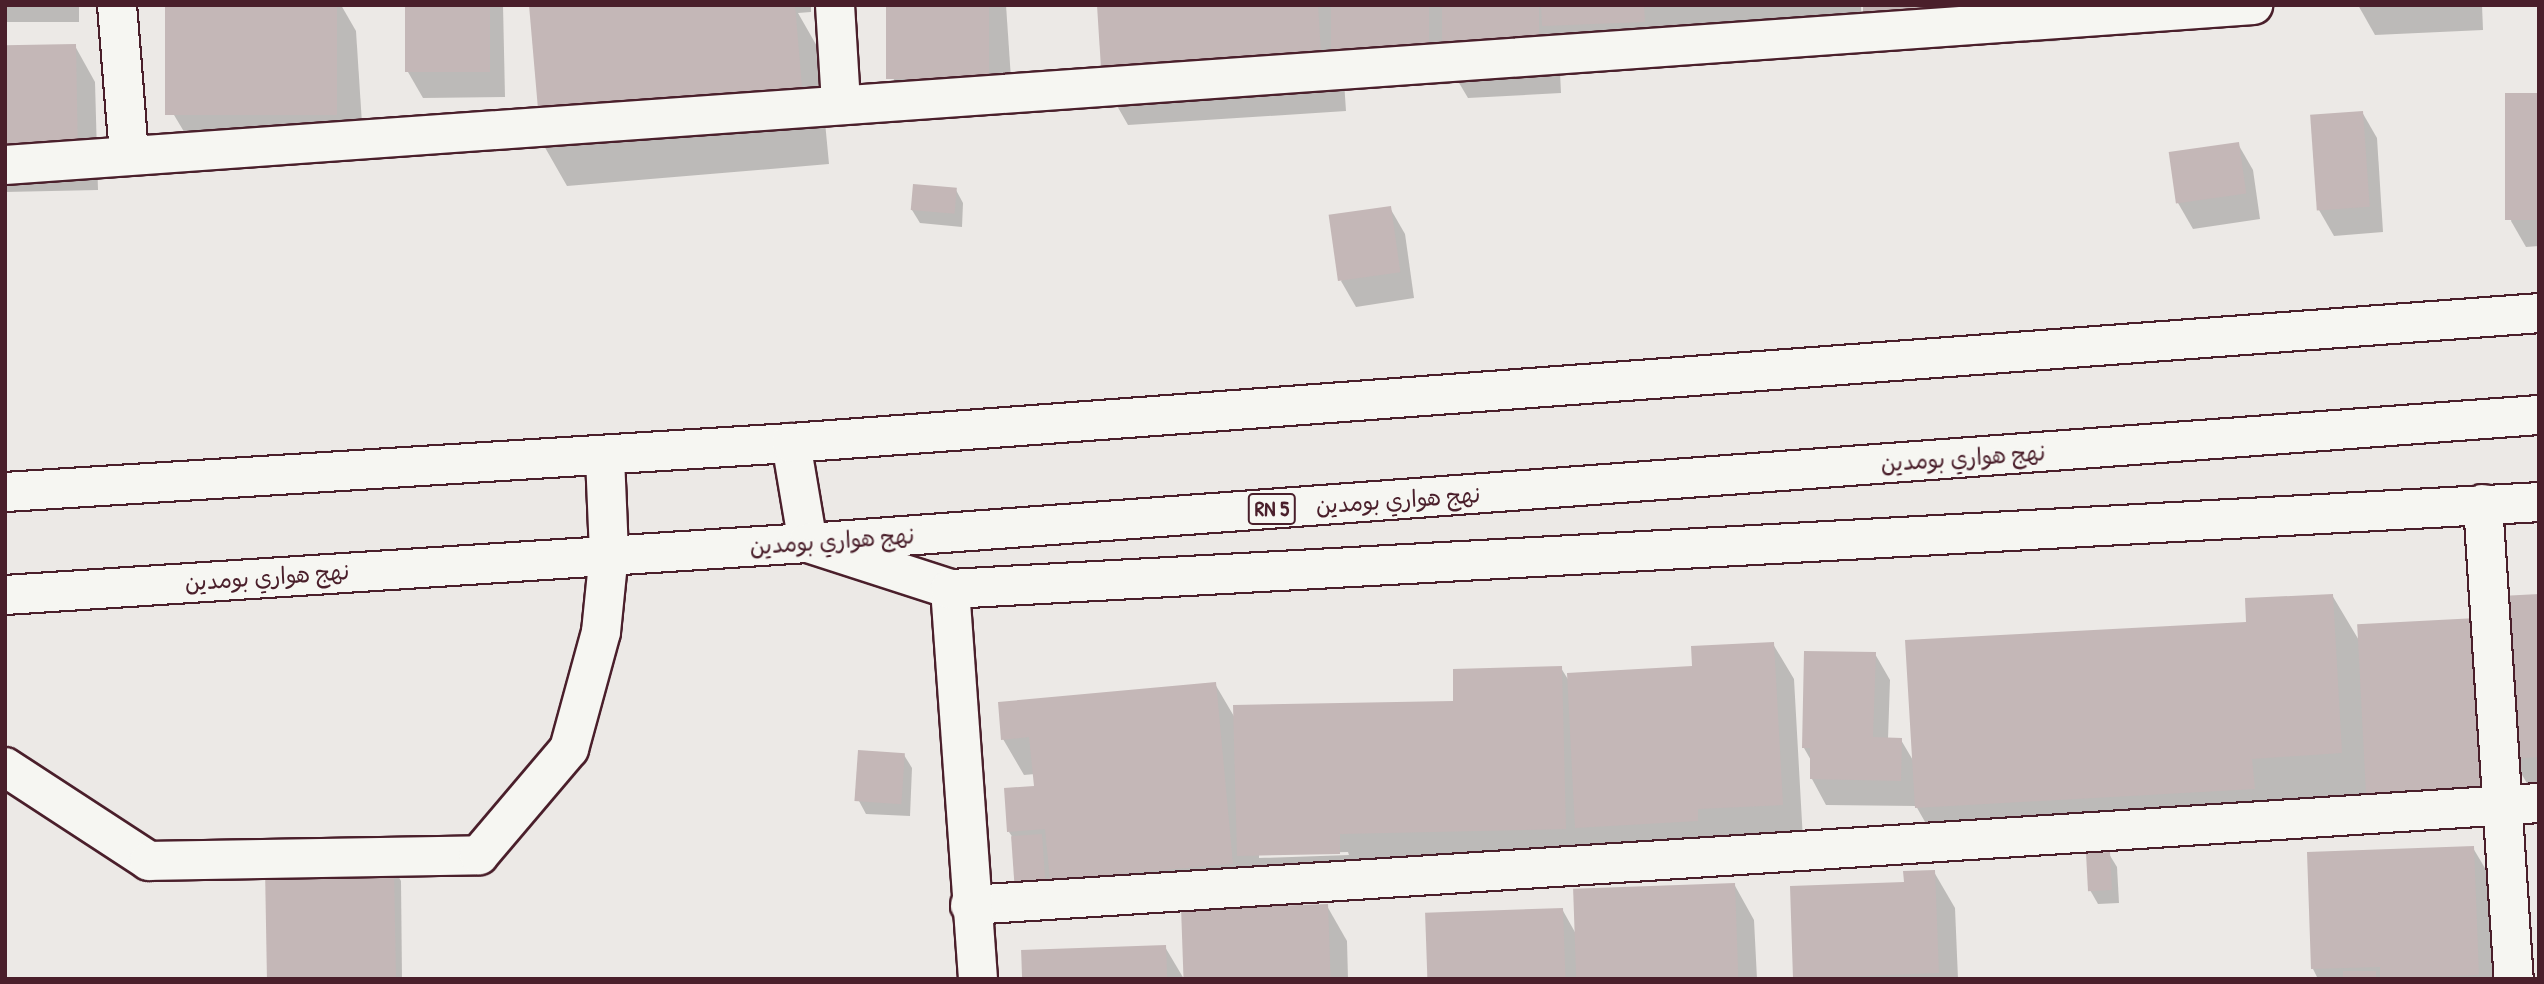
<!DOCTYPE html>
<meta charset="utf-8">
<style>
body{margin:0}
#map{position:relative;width:2544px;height:984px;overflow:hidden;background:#ece9e6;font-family:"Patrick Hand","Playpen Sans Arabic",sans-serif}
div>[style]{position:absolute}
.shadow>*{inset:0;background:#0003;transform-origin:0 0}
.building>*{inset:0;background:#c4b7b7;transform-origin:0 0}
.roads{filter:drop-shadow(2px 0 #4a1f2b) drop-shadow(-2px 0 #4a1f2b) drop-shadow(0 2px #4a1f2b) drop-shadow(0 -2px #4a1f2b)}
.minor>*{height:38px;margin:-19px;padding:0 19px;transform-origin:19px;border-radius:19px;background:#f6f6f2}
.major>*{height:38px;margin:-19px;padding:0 19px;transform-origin:19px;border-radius:19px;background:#f6f6f2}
span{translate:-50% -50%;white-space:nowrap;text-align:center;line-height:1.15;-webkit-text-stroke:5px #f6f6f2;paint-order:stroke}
.shield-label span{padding:2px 5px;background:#f6f6f2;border:2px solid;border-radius:5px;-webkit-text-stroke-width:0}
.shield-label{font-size:21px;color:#4a1f2b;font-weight:700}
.street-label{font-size:23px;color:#4a1f2b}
.frame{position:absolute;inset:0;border:7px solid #4a1f2b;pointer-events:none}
</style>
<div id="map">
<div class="shadow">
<div style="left:5px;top:5px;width:74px;height:17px"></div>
<div style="clip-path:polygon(178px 5px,341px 5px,356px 31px,363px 139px,195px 150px,174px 115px)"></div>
<div style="clip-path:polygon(407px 5px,503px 5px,505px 97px,423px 98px,408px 72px)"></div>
<div style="clip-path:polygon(531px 5px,811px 5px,811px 12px,798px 13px,818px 48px,829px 164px,567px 186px,543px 144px)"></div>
<div style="clip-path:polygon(888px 5px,1006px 5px,1013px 108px,913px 114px,893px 78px)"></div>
<div style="clip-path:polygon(1099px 5px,1861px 5px,1862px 31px,1559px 52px,1561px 93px,1468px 98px,1449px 66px,1450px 84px,1355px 88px,1343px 66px,1346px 111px,1128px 125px,1104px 83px)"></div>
<div style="clip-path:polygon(2058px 5px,2060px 41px,1886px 50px)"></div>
<div style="clip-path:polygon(2358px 5px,2482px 5px,2483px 30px,2375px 35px)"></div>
<div style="clip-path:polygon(75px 46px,95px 82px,98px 190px,5px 192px,5px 48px)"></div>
<div style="clip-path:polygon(2539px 95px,2539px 246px,2526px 247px,2511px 221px)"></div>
<div style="clip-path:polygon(2362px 112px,2377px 138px,2383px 232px,2334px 236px,2319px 210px)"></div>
<div style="clip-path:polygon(2238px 144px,2253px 170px,2260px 219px,2193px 229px,2178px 203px)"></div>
<div style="clip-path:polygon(956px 190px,963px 203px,962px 227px,920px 223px,912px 210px)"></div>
<div style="clip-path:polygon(1390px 208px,1405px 234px,1414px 298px,1356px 307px,1341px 281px)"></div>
<div style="clip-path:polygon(2332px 595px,2360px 642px,2367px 795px,2276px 801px,2278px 831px,1941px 850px,1916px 806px,1826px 805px,1812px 779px,1812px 762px,1804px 748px,1875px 654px,1890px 680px,1888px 739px,1901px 740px,1914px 762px,2248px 624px)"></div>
<div style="clip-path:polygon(2539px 596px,2539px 800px,2537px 800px,2512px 758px)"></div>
<div style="clip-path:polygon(evenodd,1773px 644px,1794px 679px,1803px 840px,1072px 915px,1050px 876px,1051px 894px,1009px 832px,1036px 787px,1035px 774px,1024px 775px,1003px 739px,1215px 684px,1235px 718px,1455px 702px,1561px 668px,1569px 681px,1693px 668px,1773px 644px,1348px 852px,1349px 855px,1259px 858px,1259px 854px,1348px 852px)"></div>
<div style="clip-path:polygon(904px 755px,912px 768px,910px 816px,866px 814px,859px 801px)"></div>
<div style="clip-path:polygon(2473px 848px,2498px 890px,2501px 979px,2318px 979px,2313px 969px)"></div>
<div style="clip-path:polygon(2109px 854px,2117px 867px,2119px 903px,2098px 904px,2090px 890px)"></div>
<div style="clip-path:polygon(393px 867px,401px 881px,402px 979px,267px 979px)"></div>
<div style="clip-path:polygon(1934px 872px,1955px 908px,1958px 979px,1795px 979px,1905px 883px)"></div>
<div style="clip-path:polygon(1734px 884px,1754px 920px,1757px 979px,1430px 979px,1562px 909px,1576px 934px)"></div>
<div style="clip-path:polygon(1327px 906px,1347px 941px,1348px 979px,1185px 979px)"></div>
<div style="clip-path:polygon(1165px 947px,1184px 979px,1023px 979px)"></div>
</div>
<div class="building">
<div style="left:165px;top:5px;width:172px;height:110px"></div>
<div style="left:405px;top:5px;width:85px;height:67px"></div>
<div style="clip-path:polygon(529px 5px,795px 5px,805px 122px,541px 144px)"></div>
<div style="left:886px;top:5px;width:103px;height:74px"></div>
<div style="clip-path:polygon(1097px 5px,1318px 5px,1322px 69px,1102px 84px)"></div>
<div style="left:1331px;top:5px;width:98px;height:48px"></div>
<div style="left:1442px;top:5px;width:97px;height:58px"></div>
<div style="clip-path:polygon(1541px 5px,1644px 5px,1645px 22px,1542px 26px)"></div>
<div style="clip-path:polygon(1863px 5px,2001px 5px,1863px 15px)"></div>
<div style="left:76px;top:44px;width:110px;height:71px;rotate:89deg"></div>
<div style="left:2539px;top:93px;width:127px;height:34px;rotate:90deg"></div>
<div style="left:2363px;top:111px;width:96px;height:53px;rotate:86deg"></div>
<div style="left:2239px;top:142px;width:52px;height:71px;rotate:82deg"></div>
<div style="left:913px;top:184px;width:44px;height:26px;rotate:5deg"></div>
<div style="left:1391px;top:206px;width:67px;height:63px;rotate:82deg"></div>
<div style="clip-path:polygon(2333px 594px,2342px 753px,2252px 759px,2255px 789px,1915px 808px,1905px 640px,2246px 622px,2245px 598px)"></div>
<div style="clip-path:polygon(2539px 594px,2539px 757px,2511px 759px,2501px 596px)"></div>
<div style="left:2477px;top:618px;width:171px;height:120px;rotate:87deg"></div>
<div style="clip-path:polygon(1774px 642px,1783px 805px,1698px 809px,1698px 821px,1575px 828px,1567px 673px,1692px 666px,1691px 646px)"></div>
<div style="clip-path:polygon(1804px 651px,1876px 652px,1873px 737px,1902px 738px,1901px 781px,1810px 779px,1810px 748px,1802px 748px)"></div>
<div style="clip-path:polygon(1562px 666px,1566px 829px,1340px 834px,1340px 854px,1237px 856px,1233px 705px,1453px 701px,1453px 669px)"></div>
<div style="clip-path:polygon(1216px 682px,1233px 864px,1050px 880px,1045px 829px,1007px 832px,1004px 788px,1034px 786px,1029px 737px,1001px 740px,998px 702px)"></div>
<div style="left:858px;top:750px;width:47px;height:51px;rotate:4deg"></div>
<div style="left:1042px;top:834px;width:47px;height:31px;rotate:86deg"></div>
<div style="clip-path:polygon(2474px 846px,2479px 975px,2380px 979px,2380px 967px,2311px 969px,2307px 852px)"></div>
<div style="left:2110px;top:852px;width:38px;height:24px;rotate:87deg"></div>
<div style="left:394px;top:866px;width:113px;height:129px;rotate:89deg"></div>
<div style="clip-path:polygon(1935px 870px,1939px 973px,1793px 979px,1790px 886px,1904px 882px,1903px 871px)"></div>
<div style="left:1735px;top:883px;width:96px;height:162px;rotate:88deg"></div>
<div style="left:1328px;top:904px;width:75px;height:147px;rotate:88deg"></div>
<div style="left:1563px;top:908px;width:71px;height:138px;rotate:88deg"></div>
<div style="left:1166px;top:945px;width:34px;height:145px;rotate:88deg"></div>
<div style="left:2376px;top:971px;width:8px;height:33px;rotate:90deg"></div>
</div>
<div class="roads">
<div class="minor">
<div style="left:117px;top:5px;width:150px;rotate:85.4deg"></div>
<div style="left:835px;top:5px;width:97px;rotate:86.5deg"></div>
<div style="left:5px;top:165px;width:2254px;rotate:-4.07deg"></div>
<div style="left:791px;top:443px;width:101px;rotate:80.4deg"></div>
<div style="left:808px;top:543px;width:149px;rotate:17.9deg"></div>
<div style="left:2483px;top:504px;width:476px;rotate:86.3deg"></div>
<div style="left:5px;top:767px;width:172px;rotate:33.1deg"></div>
<div style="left:149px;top:861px;width:330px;rotate:-1deg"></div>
<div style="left:479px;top:855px;width:139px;rotate:-49.7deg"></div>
<div style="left:569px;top:749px;width:121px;rotate:-74.7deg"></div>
<div style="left:601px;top:632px;width:79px;rotate:-84.2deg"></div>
<div style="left:609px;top:553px;width:97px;rotate:-92.4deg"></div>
<div style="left:970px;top:905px;width:1572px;rotate:-3.72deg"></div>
<div style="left:978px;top:979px;width:391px;rotate:-94.1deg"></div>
<div style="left:950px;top:589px;width:1591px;rotate:-3.13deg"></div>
</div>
<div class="major">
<div style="left:5px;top:492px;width:788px;rotate:-3.57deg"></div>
<div style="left:791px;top:443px;width:1753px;rotate:-4.25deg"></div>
<div style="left:5px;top:595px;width:805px;rotate:-3.71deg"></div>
<div style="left:808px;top:543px;width:1736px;rotate:-4.23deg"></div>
</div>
</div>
<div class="shield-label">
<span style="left:1272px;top:509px">RN 5</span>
</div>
<div class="street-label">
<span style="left:1963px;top:458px;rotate:-4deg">نهج هواري بومدين</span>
<span style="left:1398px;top:500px;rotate:-4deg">نهج هواري بومدين</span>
<span style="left:832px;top:541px;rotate:-4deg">نهج هواري بومدين</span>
<span style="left:267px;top:577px;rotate:-4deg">نهج هواري بومدين</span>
</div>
<div class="frame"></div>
</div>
